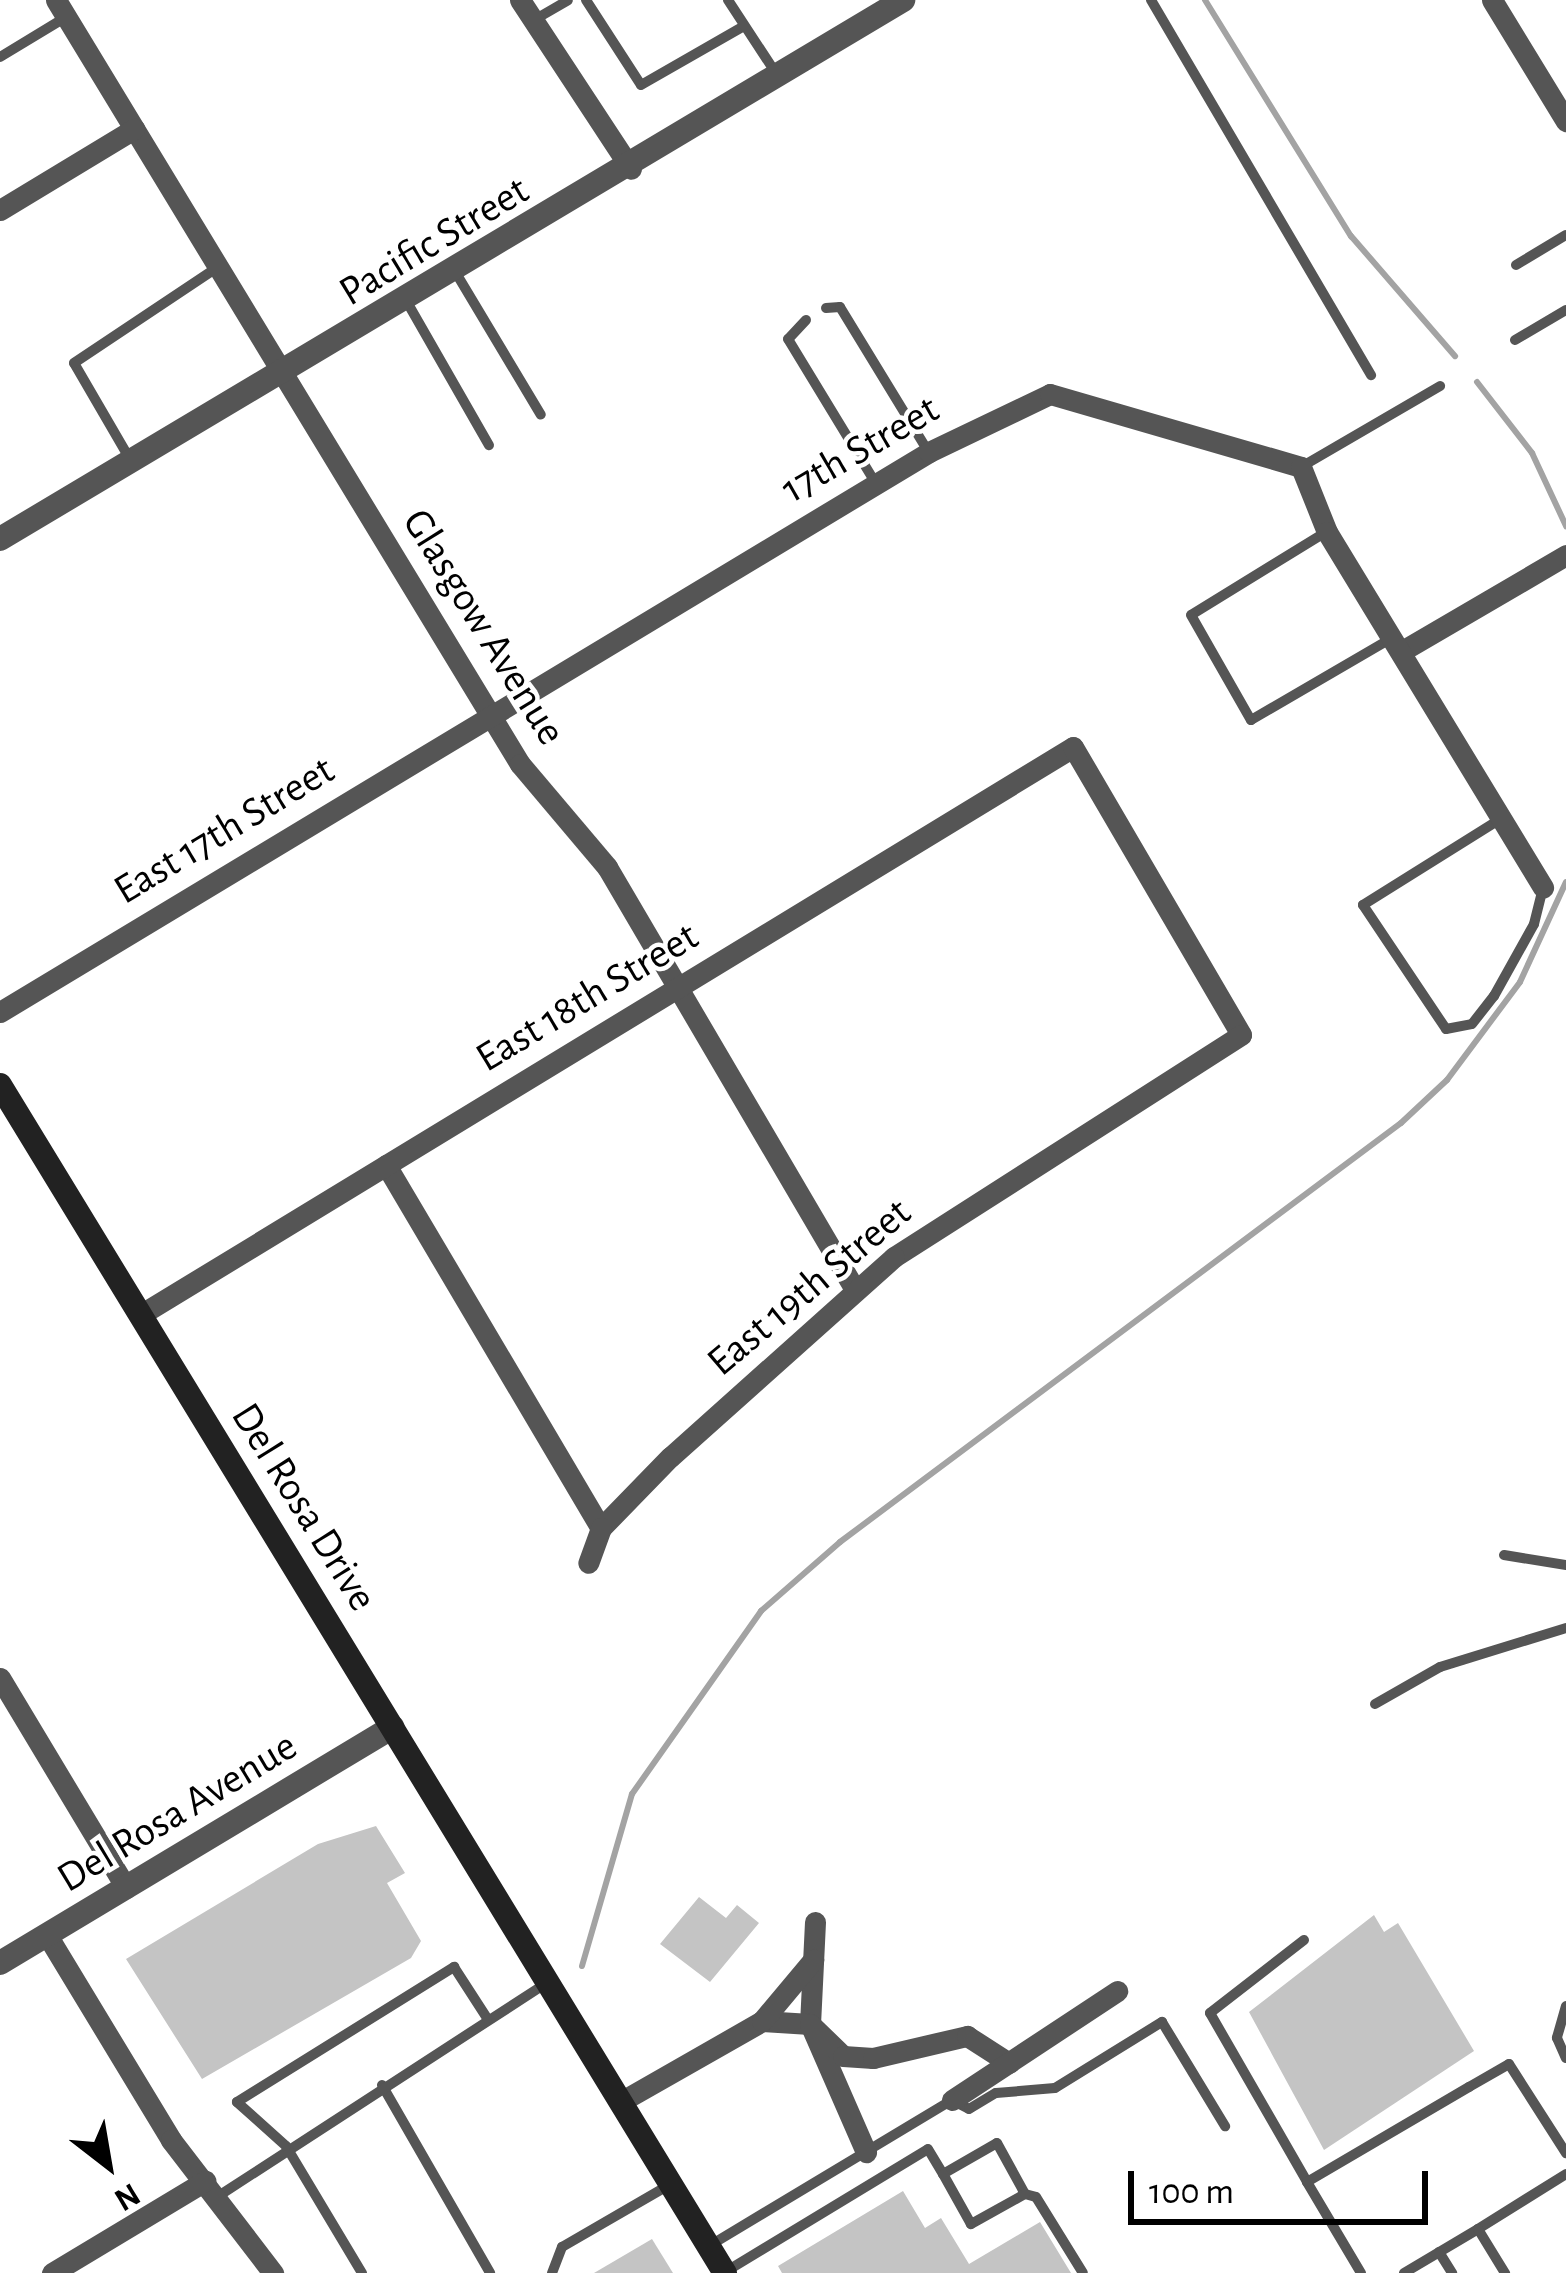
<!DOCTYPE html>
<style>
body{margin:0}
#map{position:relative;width:1566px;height:2273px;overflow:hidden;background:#fff;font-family:"Alegreya Sans",sans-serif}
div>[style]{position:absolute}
.stream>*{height:6px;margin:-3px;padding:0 3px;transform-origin:3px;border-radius:3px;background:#a3a3a3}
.building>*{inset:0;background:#c4c4c4}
.service>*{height:10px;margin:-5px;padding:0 5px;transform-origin:5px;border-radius:5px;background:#555}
.minor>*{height:21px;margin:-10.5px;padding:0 10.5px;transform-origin:10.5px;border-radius:10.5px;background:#555}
.tertiary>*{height:24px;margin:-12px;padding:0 12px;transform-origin:12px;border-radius:12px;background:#555}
.secondary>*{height:24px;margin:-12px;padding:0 12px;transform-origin:12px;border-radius:12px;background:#222}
span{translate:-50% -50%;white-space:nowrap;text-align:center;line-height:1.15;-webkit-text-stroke:9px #fff;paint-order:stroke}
.street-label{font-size:42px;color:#000}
.north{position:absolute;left:48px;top:2105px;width:120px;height:120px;-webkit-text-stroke:9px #fff;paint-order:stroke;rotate:149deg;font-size:33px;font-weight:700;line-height:48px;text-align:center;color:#000}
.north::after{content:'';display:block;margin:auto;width:42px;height:54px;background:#000;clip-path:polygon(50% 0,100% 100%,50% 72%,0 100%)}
.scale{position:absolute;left:1128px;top:2171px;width:300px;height:54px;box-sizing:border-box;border:6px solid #000;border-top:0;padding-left:15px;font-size:36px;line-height:42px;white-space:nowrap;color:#000;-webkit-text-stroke:9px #fff;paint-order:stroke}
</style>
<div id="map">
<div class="stream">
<div style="left:1205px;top:0;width:278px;rotate:58.3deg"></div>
<div style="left:1351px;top:236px;width:159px;rotate:49.1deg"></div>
<div style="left:1477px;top:382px;width:90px;rotate:52.2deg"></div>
<div style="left:1532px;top:453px;width:81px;rotate:65deg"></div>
<div style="left:582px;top:1966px;width:179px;rotate:-73.8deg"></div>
<div style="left:632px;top:1794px;width:224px;rotate:-54.8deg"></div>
<div style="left:761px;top:1611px;width:105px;rotate:-41.1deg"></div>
<div style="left:840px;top:1542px;width:700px;rotate:-36.76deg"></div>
<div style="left:1401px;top:1123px;width:63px;rotate:-43.1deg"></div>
<div style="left:1447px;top:1080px;width:122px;rotate:-53.3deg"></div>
<div style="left:1520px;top:982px;width:110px;rotate:-65.3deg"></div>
</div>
<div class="building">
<div style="clip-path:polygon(376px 1826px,405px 1873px,387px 1883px,421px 1941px,411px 1958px,202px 2079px,126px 1959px,318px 1844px)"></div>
<div style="clip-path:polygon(699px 1897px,726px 1918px,737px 1905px,759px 1923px,710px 1982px,660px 1944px)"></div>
<div style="clip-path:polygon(1374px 1915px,1384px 1932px,1398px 1923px,1474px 2051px,1324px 2150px,1249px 2012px)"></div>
<div style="clip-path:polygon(903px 2191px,925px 2228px,941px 2218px,969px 2264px,1040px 2222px,1071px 2273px,782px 2273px,778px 2266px)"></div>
<div style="clip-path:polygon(652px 2239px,673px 2273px,594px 2273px)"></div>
</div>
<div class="service">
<div style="left:586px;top:0;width:101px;rotate:57.1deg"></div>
<div style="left:641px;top:85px;width:119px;rotate:-29.8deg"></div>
<div style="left:728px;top:0;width:90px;rotate:56.8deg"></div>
<div style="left:1151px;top:0;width:435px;rotate:59.6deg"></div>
<div style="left:534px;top:20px;width:39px;rotate:-30deg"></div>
<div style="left:0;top:57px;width:77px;rotate:-31.2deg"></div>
<div style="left:1516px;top:265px;width:58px;rotate:-31deg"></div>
<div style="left:456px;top:273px;width:165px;rotate:59.1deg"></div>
<div style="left:407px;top:302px;width:165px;rotate:60.2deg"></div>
<div style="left:826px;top:308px;width:14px;rotate:-4deg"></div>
<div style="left:840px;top:307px;width:169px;rotate:58.6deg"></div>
<div style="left:806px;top:320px;width:26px;rotate:133deg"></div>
<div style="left:788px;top:339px;width:170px;rotate:58.7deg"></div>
<div style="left:1515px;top:340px;width:59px;rotate:-30.5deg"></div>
<div style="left:131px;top:461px;width:113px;rotate:-120.2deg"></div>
<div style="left:74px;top:363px;width:173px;rotate:-33.7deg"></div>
<div style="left:1301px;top:467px;width:161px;rotate:-30.2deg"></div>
<div style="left:1326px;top:532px;width:158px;rotate:148.4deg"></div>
<div style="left:1191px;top:615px;width:121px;rotate:60.3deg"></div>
<div style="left:1251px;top:720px;width:161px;rotate:-30.2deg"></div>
<div style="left:1502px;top:818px;width:164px;rotate:148deg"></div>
<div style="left:1363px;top:905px;width:149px;rotate:56.2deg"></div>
<div style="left:1446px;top:1029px;width:26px;rotate:-11deg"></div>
<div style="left:1472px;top:1024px;width:36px;rotate:-52deg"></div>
<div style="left:1494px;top:996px;width:82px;rotate:-60.9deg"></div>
<div style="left:1534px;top:924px;width:38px;rotate:-76deg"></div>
<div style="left:1504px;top:1555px;width:63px;rotate:9.2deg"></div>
<div style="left:1375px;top:1704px;width:75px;rotate:-29.6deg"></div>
<div style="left:1440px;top:1667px;width:132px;rotate:-17.2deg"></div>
<div style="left:1304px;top:1940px;width:119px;rotate:142.2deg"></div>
<div style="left:1210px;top:2013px;width:195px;rotate:60.1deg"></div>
<div style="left:1566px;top:2006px;width:33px;rotate:106deg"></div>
<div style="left:1557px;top:2038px;width:22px;rotate:66deg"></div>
<div style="left:382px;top:2085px;width:217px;rotate:60.1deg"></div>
<div style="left:1025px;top:2194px;width:11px;rotate:15deg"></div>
<div style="left:1036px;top:2197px;width:89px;rotate:58.3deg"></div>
<div style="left:220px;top:2195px;width:390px;rotate:-33deg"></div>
<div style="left:1478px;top:2229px;width:104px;rotate:-32deg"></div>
<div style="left:709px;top:2246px;width:283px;rotate:-31deg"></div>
<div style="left:952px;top:2100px;width:19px;rotate:28deg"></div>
<div style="left:969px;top:2109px;width:31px;rotate:-31deg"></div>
<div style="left:996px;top:2093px;width:59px;rotate:-4.8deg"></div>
<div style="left:1055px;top:2088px;width:126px;rotate:-31.7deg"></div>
<div style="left:1162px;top:2022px;width:122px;rotate:58.8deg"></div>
<div style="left:1439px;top:2252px;width:25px;rotate:58deg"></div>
<div style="left:725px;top:2272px;width:237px;rotate:-31.2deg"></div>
<div style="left:928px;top:2149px;width:29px;rotate:59deg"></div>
<div style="left:943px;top:2174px;width:62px;rotate:-29.9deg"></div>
<div style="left:997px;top:2143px;width:58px;rotate:61.2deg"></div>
<div style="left:1025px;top:2194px;width:62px;rotate:150.9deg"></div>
<div style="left:971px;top:2224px;width:57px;rotate:-119.2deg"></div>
<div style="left:362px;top:2273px;width:148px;rotate:-120.9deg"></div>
<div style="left:286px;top:2146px;width:66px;rotate:-138.1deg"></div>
<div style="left:237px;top:2102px;width:256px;rotate:-31.9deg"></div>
<div style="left:454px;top:1967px;width:61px;rotate:57.1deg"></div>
<div style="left:552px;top:2273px;width:28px;rotate:-69deg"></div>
<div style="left:562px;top:2247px;width:124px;rotate:-30.1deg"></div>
<div style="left:1361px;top:2273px;width:106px;rotate:-120.7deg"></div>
<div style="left:1307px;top:2182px;width:188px;rotate:-30.4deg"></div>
<div style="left:1469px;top:2087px;width:46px;rotate:-29.9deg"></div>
<div style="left:1509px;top:2064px;width:106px;rotate:57.4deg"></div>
<div style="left:1404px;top:2273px;width:86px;rotate:-30.7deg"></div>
<div style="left:1478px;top:2229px;width:52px;rotate:58.5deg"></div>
</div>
<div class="minor">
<div style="left:56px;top:0;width:894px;rotate:58.73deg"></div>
<div style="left:520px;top:764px;width:135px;rotate:49.8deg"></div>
<div style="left:607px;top:867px;width:489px;rotate:59.6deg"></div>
<div style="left:520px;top:0;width:202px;rotate:56.7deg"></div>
<div style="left:1492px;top:0;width:142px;rotate:58.6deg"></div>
<div style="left:0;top:210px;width:157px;rotate:-31.2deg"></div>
<div style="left:1402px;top:651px;width:190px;rotate:-30.3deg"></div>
<div style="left:0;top:1012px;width:1085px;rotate:-31.08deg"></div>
<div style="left:929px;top:452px;width:134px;rotate:-25.6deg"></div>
<div style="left:1050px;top:394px;width:261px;rotate:16.2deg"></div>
<div style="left:1301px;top:467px;width:70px;rotate:68.2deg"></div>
<div style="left:1327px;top:532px;width:416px;rotate:58.7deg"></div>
<div style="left:386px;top:1165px;width:422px;rotate:59.4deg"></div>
<div style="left:140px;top:1315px;width:1092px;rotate:-31.33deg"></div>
<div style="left:1073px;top:747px;width:333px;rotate:59.7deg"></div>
<div style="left:1241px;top:1035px;width:412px;rotate:147.4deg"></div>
<div style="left:894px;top:1257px;width:300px;rotate:138.2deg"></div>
<div style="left:670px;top:1457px;width:99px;rotate:134.2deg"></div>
<div style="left:601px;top:1528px;width:37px;rotate:110deg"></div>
<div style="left:0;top:1678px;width:245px;rotate:59deg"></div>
<div style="left:815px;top:1922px;width:102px;rotate:92.8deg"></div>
<div style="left:810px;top:2024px;width:140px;rotate:66.4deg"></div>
<div style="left:47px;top:1935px;width:240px;rotate:58.8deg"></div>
<div style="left:171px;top:2140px;width:168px;rotate:52.5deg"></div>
<div style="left:762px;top:2021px;width:48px;rotate:3.6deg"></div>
<div style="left:810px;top:2024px;width:46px;rotate:44.1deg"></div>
<div style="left:843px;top:2056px;width:30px;rotate:4deg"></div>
<div style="left:873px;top:2058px;width:97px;rotate:-13.2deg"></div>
<div style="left:967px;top:2036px;width:50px;rotate:32.7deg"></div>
<div style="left:952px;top:2100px;width:198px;rotate:-33.4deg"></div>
<div style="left:622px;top:2101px;width:161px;rotate:-29.7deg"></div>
<div style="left:762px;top:2021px;width:80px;rotate:-50.1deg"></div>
<div style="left:52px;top:2273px;width:179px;rotate:-31deg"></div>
</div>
<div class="tertiary">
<div style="left:0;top:539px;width:1052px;rotate:-30.83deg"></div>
<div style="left:0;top:1963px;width:458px;rotate:-31deg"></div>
</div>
<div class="secondary">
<div style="left:0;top:1085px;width:1392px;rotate:58.61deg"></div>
</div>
<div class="street-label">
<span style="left:434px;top:241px;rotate:-31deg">Pacific Street</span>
<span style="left:860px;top:449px;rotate:-30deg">17th Street</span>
<span style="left:484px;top:627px;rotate:58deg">Glasgow Avenue</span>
<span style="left:224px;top:830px;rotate:-31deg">East 17th Street</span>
<span style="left:587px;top:997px;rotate:-31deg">East 18th Street</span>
<span style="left:809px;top:1287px;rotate:-40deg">East 19th Street</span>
<span style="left:304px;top:1507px;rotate:58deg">Del Rosa Drive</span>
<span style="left:177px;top:1812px;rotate:-31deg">Del Rosa Avenue</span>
</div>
<div class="north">N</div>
<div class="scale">100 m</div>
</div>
